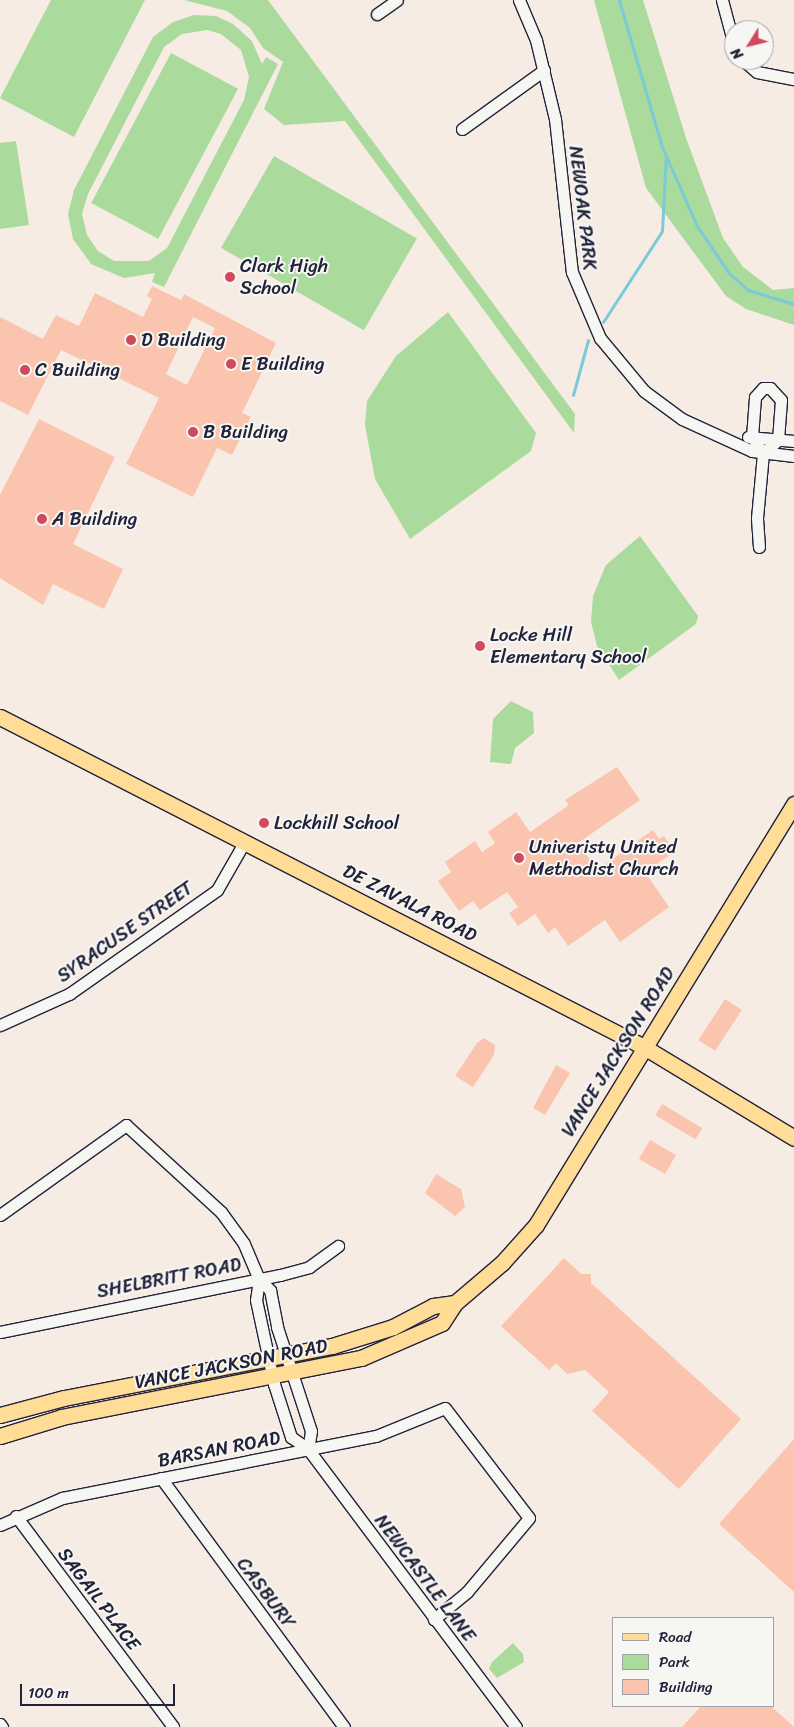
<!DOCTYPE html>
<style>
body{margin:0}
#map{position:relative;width:794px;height:1727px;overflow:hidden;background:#f7ece4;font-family:Sriracha,sans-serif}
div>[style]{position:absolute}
.green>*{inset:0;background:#aadb9c;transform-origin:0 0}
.stream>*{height:3px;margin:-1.5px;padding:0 1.5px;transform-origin:1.5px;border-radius:1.5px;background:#7bcad7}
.building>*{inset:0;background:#fbc4ae;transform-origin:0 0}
.roads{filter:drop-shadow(1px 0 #22223b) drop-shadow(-1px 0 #22223b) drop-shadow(0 1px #22223b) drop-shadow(0 -1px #22223b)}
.minor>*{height:11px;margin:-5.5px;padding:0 5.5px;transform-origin:5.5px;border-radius:5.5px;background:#f6f6f2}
.major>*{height:15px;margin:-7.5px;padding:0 7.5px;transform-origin:7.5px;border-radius:7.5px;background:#ffdd96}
.dots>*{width:14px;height:14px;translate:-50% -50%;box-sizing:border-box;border:2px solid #f6f6f2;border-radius:50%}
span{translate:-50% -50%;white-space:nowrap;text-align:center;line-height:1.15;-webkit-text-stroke:4px #f6f6f2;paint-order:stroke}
.street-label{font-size:19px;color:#22223b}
.poi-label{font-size:19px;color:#22223b}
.left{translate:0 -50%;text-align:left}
.legend{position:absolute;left:612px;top:1617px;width:162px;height:90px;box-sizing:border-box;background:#f6f6f2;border:1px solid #a1a1a9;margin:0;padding:6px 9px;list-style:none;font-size:15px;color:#22223b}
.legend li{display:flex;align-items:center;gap:10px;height:25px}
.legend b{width:25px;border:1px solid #a1a1a9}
.north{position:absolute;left:724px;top:20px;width:50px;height:50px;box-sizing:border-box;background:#f6f6f2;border:1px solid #a1a1a9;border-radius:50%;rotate:234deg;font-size:14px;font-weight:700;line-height:20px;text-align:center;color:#22223b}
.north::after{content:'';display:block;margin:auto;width:18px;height:22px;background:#d1495b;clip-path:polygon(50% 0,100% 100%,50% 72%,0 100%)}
.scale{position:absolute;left:20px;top:1684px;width:155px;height:22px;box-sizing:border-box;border:2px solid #22223b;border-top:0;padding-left:6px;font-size:15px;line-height:18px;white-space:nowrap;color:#22223b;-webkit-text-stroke:4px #f6f6f2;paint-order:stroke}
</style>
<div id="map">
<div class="green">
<div style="clip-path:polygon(51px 0,145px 0,74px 137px,0 98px)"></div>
<div style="clip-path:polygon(184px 0,268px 0,575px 414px,574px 433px,345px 121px,284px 125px,264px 109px,283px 62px,263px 48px,250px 28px,227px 11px)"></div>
<div style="clip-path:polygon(594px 0,643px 0,686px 138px,723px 238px,743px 267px,773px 290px,794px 288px,794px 325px,746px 309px,726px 296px,646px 188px)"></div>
<div style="clip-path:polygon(evenodd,194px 15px,216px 16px,233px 24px,252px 41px,262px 64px,266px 57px,278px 64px,164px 287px,152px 282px,155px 273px,124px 278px,91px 264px,73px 239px,68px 214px,74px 190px,153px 37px,173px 22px,194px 15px,207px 30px,221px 34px,241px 50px,249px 77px,244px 100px,167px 248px,149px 261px,114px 261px,98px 251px,87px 235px,82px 214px,88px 194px,164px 47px,182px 34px,207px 30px)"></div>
<div style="left:171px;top:53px;width:76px;height:170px;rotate:28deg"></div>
<div style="clip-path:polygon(16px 141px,29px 225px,0 229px,0 143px)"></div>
<div style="left:274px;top:156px;width:165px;height:106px;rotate:30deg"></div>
<div style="clip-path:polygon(448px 312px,536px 433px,531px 451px,410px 539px,375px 479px,365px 425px,367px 401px,396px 356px)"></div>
<div style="clip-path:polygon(640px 536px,698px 616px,696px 624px,619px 680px,597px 646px,591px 622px,593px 596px,606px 565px)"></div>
<div style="clip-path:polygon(511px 701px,533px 712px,534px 733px,515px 748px,511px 764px,490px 762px,493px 719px)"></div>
<div style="clip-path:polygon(513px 1643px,523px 1654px,524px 1662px,497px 1678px,489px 1669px,492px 1662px)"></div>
</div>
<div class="stream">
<div style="left:619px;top:0;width:153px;rotate:73.7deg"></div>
<div style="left:662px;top:147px;width:86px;rotate:66.1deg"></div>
<div style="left:697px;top:226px;width:57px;rotate:55.8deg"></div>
<div style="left:729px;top:273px;width:25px;rotate:42deg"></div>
<div style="left:748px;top:290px;width:48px;rotate:16.9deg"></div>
<div style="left:603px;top:322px;width:108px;rotate:-57deg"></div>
<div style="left:662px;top:231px;width:76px;rotate:-87deg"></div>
<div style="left:573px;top:395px;width:57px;rotate:-74.7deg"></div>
</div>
<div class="building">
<div style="clip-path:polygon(evenodd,152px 286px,181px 300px,184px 294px,276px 343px,242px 413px,251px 417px,232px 455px,217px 448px,193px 497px,126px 464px,159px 398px,61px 350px,28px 415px,0 401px,0 317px,43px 339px,56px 315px,79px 326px,95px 293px,143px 317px,152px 299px,147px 296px,152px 286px,193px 317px,215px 328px,187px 385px,166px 374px,193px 317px)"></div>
<div style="clip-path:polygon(39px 419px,115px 457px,73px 544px,123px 569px,104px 609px,53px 584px,43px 605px,0 578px,0 495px)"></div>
<div style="clip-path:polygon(617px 767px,640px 800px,578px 843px,597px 870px,653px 830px,659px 839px,664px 836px,672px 848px,667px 851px,670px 855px,645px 872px,669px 907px,620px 942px,605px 920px,568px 946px,555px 927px,548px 933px,535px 914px,518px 926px,509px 913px,518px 907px,507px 892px,480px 910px,473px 901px,459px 911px,438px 881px,451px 872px,445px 862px,475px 841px,482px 852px,495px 843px,488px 832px,516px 812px,530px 832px,569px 805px,565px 800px)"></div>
<div style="left:725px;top:999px;width:20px;height:49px;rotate:33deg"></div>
<div style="clip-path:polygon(484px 1038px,495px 1045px,494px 1055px,473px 1087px,455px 1076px,477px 1043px)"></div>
<div style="clip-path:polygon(556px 1065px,570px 1073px,545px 1115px,533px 1108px)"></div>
<div style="left:662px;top:1104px;width:47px;height:13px;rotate:31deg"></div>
<div style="left:650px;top:1140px;width:30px;height:22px;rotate:30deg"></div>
<div style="clip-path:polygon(436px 1174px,461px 1189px,465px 1207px,455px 1216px,425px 1193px)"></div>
<div style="clip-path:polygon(564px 1258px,581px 1274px,591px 1274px,591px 1283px,741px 1419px,679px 1489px,592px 1411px,609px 1392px,585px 1370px,567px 1374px,556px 1363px,549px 1370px,501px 1326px)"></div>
<div style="clip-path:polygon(794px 1439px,794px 1592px,719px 1524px)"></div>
<div style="clip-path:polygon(701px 1706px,771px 1706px,794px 1727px,682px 1727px)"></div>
</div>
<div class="roads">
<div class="minor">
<div style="left:519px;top:0;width:43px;rotate:67deg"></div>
<div style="left:536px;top:40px;width:81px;rotate:76.5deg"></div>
<div style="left:555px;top:119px;width:154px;rotate:83.7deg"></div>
<div style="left:572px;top:272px;width:72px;rotate:67deg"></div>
<div style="left:600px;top:338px;width:69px;rotate:50.3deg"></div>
<div style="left:644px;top:391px;width:47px;rotate:36.4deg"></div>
<div style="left:682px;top:419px;width:77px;rotate:24.6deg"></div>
<div style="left:752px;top:451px;width:42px;rotate:6.8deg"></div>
<div style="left:722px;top:0;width:47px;rotate:75.1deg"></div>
<div style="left:377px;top:14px;width:24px;rotate:-35deg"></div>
<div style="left:743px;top:60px;width:18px;rotate:41deg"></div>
<div style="left:757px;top:72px;width:38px;rotate:11deg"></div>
<div style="left:462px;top:129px;width:101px;rotate:-35.7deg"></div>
<div style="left:748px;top:437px;width:46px;rotate:5deg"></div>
<div style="left:759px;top:547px;width:29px;rotate:-94deg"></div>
<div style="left:757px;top:518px;width:65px;rotate:-84.7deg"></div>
<div style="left:763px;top:453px;width:19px;rotate:-125deg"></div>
<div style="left:752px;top:437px;width:40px;rotate:-85.7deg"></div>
<div style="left:755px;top:397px;width:12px;rotate:-48deg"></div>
<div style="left:763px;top:388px;width:7px"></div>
<div style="left:770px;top:388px;width:16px;rotate:47deg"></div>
<div style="left:781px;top:400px;width:40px;rotate:94.3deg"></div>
<div style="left:778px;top:440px;width:20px;rotate:139deg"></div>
<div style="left:0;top:1025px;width:76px;rotate:-24.2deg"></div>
<div style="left:69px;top:994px;width:181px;rotate:-35.1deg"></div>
<div style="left:217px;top:890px;width:56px;rotate:-60.3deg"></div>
<div style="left:0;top:1215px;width:155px;rotate:-35.5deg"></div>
<div style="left:126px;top:1125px;width:129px;rotate:42.5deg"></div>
<div style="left:221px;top:1212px;width:39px;rotate:54deg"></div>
<div style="left:244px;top:1244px;width:38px;rotate:67deg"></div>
<div style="left:259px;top:1279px;width:16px;rotate:45deg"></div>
<div style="left:270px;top:1290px;width:38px;rotate:79deg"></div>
<div style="left:277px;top:1327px;width:109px;rotate:71.9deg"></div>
<div style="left:311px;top:1431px;width:18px;rotate:99deg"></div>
<div style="left:259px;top:1279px;width:21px;rotate:98deg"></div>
<div style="left:256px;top:1300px;width:86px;rotate:77.9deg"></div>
<div style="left:274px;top:1384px;width:56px;rotate:72.2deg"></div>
<div style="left:291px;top:1437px;width:21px;rotate:35deg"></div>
<div style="left:308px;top:1449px;width:347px;rotate:53.2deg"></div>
<div style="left:0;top:1332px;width:286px;rotate:-11.5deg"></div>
<div style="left:280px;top:1275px;width:30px;rotate:-15deg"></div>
<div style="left:309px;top:1267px;width:36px;rotate:-36deg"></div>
<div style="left:161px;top:1478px;width:309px;rotate:53.7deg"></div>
<div style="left:16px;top:1516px;width:263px;rotate:53.3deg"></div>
<div style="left:0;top:1525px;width:68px;rotate:-23.5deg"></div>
<div style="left:62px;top:1498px;width:320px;rotate:-11.2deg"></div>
<div style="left:376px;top:1436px;width:74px;rotate:-22.1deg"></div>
<div style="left:445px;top:1408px;width:138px;rotate:52.6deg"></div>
<div style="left:529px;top:1518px;width:97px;rotate:130deg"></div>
<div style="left:467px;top:1592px;width:43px;rotate:140.7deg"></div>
<div style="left:0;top:1724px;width:4px;rotate:56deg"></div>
</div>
<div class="major">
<div style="left:0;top:717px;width:724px;rotate:27.13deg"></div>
<div style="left:644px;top:1047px;width:175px;rotate:31.2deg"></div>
<div style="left:0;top:1415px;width:66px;rotate:-14.9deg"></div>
<div style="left:64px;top:1398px;width:273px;rotate:-11deg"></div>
<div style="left:332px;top:1346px;width:64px;rotate:-17.3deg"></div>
<div style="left:393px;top:1327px;width:45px;rotate:-27.7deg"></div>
<div style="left:433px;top:1306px;width:22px;rotate:-8deg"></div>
<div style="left:0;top:1436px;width:65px;rotate:-17deg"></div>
<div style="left:62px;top:1417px;width:305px;rotate:-11.2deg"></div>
<div style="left:361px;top:1358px;width:88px;rotate:-23.4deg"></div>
<div style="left:442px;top:1323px;width:24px;rotate:-57deg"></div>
<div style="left:455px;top:1303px;width:62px;rotate:-40.4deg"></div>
<div style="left:502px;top:1263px;width:51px;rotate:-48.2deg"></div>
<div style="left:536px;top:1225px;width:494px;rotate:-58.5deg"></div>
</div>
</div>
<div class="dots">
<div style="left:230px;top:277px;background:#d1495b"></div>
<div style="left:131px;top:340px;background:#d1495b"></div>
<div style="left:231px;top:364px;background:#d1495b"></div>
<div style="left:25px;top:370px;background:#d1495b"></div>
<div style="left:193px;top:432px;background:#d1495b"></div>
<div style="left:42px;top:519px;background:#d1495b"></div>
<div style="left:480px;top:646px;background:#d1495b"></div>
<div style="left:264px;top:823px;background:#d1495b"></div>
<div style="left:519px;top:858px;background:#d1495b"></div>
</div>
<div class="street-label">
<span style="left:583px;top:208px;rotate:83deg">NEWOAK PARK</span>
<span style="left:410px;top:903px;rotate:27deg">DE ZAVALA ROAD</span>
<span style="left:125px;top:932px;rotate:-35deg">SYRACUSE STREET</span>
<span style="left:618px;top:1052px;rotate:-58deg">VANCE JACKSON ROAD</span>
<span style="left:169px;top:1278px;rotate:-11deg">SHELBRITT ROAD</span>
<span style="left:231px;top:1364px;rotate:-11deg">VANCE JACKSON ROAD</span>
<span style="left:219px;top:1449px;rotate:-11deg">BARSAN ROAD</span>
<span style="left:425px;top:1578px;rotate:53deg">NEWCASTLE LANE</span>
<span style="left:266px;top:1593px;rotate:53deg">CASBURY</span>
<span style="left:99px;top:1599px;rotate:53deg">SAGAIL PLACE</span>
</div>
<div class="poi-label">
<span class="left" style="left:240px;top:277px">Clark High<br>School</span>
<span class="left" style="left:141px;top:340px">D Building</span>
<span class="left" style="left:241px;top:364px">E Building</span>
<span class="left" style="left:35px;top:370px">C Building</span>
<span class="left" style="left:203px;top:432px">B Building</span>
<span class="left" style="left:52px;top:519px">A Building</span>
<span class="left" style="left:490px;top:646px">Locke Hill<br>Elementary School</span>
<span class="left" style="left:274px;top:823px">Lockhill School</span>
<span class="left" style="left:529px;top:858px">Univeristy United<br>Methodist Church</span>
</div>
<ul class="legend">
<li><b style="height:6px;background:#ffdd96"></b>Road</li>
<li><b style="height:14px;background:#aadb9c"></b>Park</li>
<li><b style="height:14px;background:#fbc4ae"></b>Building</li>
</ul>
<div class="north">N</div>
<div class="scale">100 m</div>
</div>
